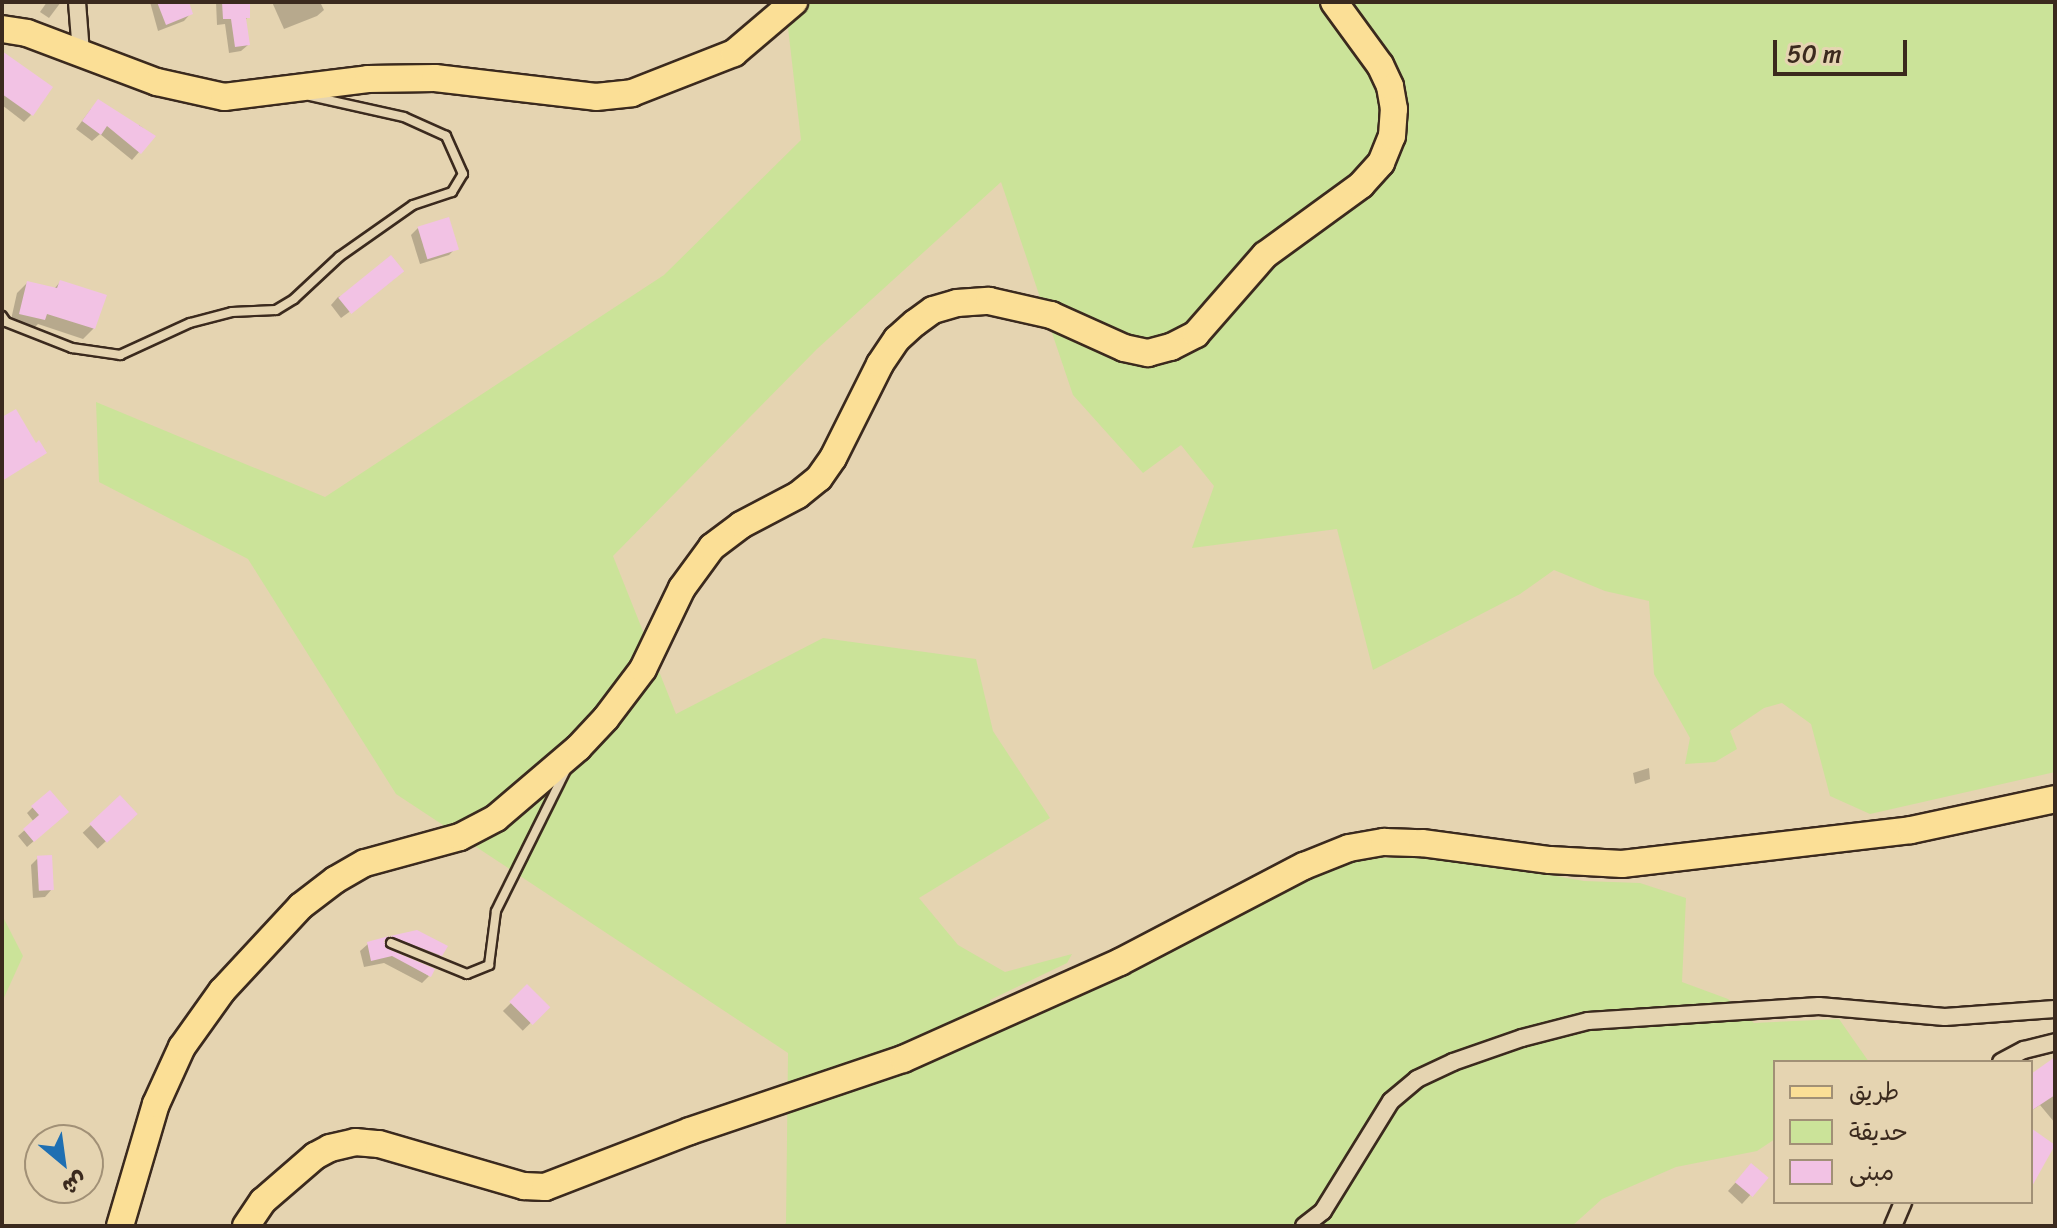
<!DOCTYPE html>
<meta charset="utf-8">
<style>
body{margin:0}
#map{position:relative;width:2057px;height:1228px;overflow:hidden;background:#e5d4b1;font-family:Sriracha,"Playpen Sans Arabic",sans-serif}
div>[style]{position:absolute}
.green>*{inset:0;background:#cbe399}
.shadow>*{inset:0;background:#0003;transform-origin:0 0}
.building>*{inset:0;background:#f2c2e4;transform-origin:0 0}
.roads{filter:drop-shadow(2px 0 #3b2a1e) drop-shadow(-2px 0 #3b2a1e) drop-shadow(0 2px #3b2a1e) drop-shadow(0 -2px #3b2a1e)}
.service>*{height:8px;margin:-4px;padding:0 4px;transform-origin:4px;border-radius:4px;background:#e5d4b1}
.minor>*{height:16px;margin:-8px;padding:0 8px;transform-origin:8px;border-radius:8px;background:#e5d4b1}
.primary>*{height:26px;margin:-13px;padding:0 13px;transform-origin:13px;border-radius:13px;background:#fbdf96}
span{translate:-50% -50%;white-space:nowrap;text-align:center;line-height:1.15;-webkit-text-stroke:6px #e5d4b1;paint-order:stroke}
.frame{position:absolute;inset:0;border:4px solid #3b2a1e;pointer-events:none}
.legend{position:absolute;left:1773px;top:1060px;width:260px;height:144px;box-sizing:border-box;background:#e5d4b1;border:2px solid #a19076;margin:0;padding:10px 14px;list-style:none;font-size:24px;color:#3b2a1e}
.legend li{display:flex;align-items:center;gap:16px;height:40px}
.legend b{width:40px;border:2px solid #a19076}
.north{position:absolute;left:24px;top:1124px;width:80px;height:80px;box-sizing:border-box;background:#e5d4b1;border:2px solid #a19076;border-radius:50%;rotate:151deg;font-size:22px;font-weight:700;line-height:32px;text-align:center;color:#3b2a1e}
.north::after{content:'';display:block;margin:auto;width:28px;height:36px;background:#1f6fb2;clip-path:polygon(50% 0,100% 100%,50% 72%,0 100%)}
.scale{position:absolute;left:1773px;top:40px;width:134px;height:36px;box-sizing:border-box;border:4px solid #3b2a1e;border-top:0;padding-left:10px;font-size:24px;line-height:28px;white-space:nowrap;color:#3b2a1e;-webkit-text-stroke:6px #e5d4b1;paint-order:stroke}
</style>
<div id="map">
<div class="green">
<div style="clip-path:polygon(785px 2px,2055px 2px,2055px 772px,1870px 814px,1830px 796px,1811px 724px,1782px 703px,1764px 708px,1730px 731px,1737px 749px,1715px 762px,1685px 764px,1690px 738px,1654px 674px,1649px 601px,1605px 591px,1554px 570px,1520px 594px,1373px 670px,1337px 529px,1192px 548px,1214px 486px,1181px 445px,1143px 473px,1073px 395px,1001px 182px,817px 349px,613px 556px,676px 714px,823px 638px,976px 659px,993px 731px,1050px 818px,919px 898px,958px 945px,1005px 972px,1072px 954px,1067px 963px,990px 1000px,991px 1033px,1296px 883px,1363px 858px,1446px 857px,1584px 881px,1640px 883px,1686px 898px,1682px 982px,1728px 999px,1754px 1023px,1839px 1019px,1869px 1062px,1775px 1062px,1775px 1139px,1757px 1151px,1676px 1167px,1602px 1199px,1572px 1226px,783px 1226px,786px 1223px,788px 1053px,396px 794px,248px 559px,99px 482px,96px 402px,325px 497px,664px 275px,801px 140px)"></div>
<div style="clip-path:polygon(2px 915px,23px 956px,2px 1002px)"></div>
</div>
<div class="shadow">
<div style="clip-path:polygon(47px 2px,61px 2px,49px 18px,40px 12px)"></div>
<div style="clip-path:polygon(150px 2px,187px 2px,191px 13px,184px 21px,158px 31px)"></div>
<div style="clip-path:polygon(216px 2px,248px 2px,248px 17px,244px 21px,248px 45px,241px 51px,229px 53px,225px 24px,217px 25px)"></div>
<div style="clip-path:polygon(272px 2px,320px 2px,324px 10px,317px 16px,284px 29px)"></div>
<div style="clip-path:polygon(2px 61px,31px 115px,24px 122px,2px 105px)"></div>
<div style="clip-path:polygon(91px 109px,136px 128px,139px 125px,153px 136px,132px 160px,100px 134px,92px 141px,76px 129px)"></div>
<div style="clip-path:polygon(418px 228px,456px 248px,449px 255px,420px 264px,411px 235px)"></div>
<div style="clip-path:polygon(394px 279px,341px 318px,331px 305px,338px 297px)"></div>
<div style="clip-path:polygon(60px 282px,94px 328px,83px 339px,38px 324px,33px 329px,10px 324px,17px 293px,27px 283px,54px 289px)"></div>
<div style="clip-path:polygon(1649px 768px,1650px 779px,1635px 784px,1633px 773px)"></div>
<div style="left:120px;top:798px;width:22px;height:51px;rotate:47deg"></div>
<div style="clip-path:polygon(33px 807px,60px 818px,27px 847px,18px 836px,34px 822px,27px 813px)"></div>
<div style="clip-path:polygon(38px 858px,52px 889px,45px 897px,33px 898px,31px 865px)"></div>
<div style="clip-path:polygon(417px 932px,440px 955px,433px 963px,385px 944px,391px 938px)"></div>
<div style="clip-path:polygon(368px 944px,380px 945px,429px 976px,422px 983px,384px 963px,364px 967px,360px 951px)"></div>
<div style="left:527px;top:987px;width:28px;height:34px;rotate:45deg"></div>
<div style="clip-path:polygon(2055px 1059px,2055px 1123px,2040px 1105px,2031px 1111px,2031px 1076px)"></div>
<div style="clip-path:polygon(1744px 1173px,1766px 1178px,1742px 1204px,1728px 1191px)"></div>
</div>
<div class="building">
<div style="clip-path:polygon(157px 2px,189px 2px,193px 14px,166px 25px)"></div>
<div style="clip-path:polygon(222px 2px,250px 2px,250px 18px,246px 18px,250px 45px,235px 47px,231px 19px,223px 19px)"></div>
<div style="clip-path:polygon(2px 51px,53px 87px,33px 116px,2px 94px)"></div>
<div style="clip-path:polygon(98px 99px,156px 136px,141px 154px,107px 126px,101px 135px,82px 121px)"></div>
<div style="left:449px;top:217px;width:34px;height:33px;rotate:73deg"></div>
<div style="left:391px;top:255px;width:21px;height:68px;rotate:51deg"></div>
<div style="clip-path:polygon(60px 280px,107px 295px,95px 329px,47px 314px,45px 320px,19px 314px,27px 281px,57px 288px)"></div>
<div style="clip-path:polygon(16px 409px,36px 443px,39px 440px,47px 453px,2px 481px,2px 417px)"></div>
<div style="clip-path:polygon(50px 790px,69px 812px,34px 842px,23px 829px,39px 815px,31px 806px)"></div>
<div style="left:120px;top:795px;width:26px;height:42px;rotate:47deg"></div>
<div style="left:52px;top:855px;width:35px;height:15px;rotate:87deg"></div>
<div style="clip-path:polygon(417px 930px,448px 946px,442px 956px,390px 936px)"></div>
<div style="clip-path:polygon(389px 936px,384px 941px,386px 948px,435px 969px,431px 977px,392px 956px,371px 961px,367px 942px)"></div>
<div style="left:527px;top:984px;width:33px;height:25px;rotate:45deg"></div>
<div style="clip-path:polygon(2055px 1057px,2055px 1095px,2031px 1111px,2031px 1074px)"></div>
<div style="clip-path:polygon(2031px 1128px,2055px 1145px,2031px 1188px)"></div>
<div style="left:1751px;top:1163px;width:23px;height:25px;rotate:40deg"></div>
</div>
<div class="roads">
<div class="service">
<div style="left:2px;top:316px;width:7px;rotate:56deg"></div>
<div style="left:6px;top:322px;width:71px;rotate:21.5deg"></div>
<div style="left:72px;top:348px;width:49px;rotate:8.3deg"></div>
<div style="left:120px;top:355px;width:77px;rotate:-24.6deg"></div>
<div style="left:190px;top:323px;width:43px;rotate:-14.7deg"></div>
<div style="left:232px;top:312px;width:44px;rotate:-2.6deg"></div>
<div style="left:276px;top:310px;width:21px;rotate:-31deg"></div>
<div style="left:294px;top:299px;width:62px;rotate:-43deg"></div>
<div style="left:339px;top:257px;width:90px;rotate:-35.1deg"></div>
<div style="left:413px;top:205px;width:41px;rotate:-18.4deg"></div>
<div style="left:452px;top:192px;width:21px;rotate:-59deg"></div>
<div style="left:463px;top:174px;width:42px;rotate:-114.1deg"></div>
<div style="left:446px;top:136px;width:46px;rotate:-155.7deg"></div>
<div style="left:404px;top:117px;width:96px;rotate:-167.4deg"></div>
<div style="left:391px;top:943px;width:82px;rotate:22.2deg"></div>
<div style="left:467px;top:974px;width:24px;rotate:-22deg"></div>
<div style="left:489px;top:965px;width:54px;rotate:-82.6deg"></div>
<div style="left:496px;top:911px;width:157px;rotate:-63.6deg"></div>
</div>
<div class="minor">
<div style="left:77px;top:2px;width:51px;rotate:85.5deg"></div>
<div style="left:2001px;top:1062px;width:26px;rotate:-28deg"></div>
<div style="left:2024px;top:1050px;width:32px;rotate:-14deg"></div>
<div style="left:1304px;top:1226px;width:24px;rotate:-38deg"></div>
<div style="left:1323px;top:1211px;width:129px;rotate:-58.3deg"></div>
<div style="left:1391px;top:1101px;width:34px;rotate:-40deg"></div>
<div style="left:1417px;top:1079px;width:40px;rotate:-25deg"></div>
<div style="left:1453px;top:1062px;width:73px;rotate:-19.2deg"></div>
<div style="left:1522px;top:1038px;width:68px;rotate:-14.4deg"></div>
<div style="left:1588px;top:1021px;width:231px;rotate:-3.7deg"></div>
<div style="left:1819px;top:1006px;width:126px;rotate:5deg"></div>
<div style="left:1945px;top:1017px;width:110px;rotate:-4.2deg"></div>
<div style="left:1893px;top:1226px;width:26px;rotate:-67deg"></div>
</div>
<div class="primary">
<div style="left:2px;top:29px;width:25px;rotate:9deg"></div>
<div style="left:27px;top:33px;width:139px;rotate:20.7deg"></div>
<div style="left:157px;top:82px;width:69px;rotate:12.6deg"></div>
<div style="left:224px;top:97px;width:145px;rotate:-7.1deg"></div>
<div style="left:368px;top:79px;width:67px;rotate:-0.9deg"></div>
<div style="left:435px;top:78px;width:162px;rotate:6.7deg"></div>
<div style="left:596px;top:97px;width:36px;rotate:-6deg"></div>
<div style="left:632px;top:93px;width:110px;rotate:-21.4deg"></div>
<div style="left:734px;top:53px;width:79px;rotate:-40.4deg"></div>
<div style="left:120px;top:1226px;width:127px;rotate:-73.6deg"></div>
<div style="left:156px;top:1104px;width:63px;rotate:-65.5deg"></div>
<div style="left:182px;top:1047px;width:69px;rotate:-54.5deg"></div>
<div style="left:222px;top:991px;width:116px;rotate:-47.1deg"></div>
<div style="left:301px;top:906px;width:43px;rotate:-37.4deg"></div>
<div style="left:335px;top:880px;width:34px;rotate:-30deg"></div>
<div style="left:365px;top:863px;width:98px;rotate:-15.3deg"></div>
<div style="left:460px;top:837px;width:41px;rotate:-27.8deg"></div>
<div style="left:496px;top:818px;width:108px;rotate:-40.5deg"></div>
<div style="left:578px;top:748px;width:41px;rotate:-47deg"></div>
<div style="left:606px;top:718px;width:61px;rotate:-52.9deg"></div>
<div style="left:643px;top:669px;width:90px;rotate:-64.3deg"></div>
<div style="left:682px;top:588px;width:51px;rotate:-53.8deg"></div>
<div style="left:712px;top:547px;width:36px;rotate:-37deg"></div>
<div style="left:741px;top:525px;width:64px;rotate:-27.8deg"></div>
<div style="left:798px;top:495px;width:27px;rotate:-39deg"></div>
<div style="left:819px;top:478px;width:24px;rotate:-55deg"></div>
<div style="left:833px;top:458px;width:105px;rotate:-63.4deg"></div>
<div style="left:880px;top:364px;width:30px;rotate:-56deg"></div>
<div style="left:897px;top:339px;width:24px;rotate:-42deg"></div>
<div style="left:915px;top:323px;width:22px;rotate:-36deg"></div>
<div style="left:933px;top:310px;width:25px;rotate:-16deg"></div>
<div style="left:957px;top:303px;width:32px;rotate:-4deg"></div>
<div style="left:989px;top:301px;width:64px;rotate:12.7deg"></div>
<div style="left:1051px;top:315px;width:80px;rotate:24.3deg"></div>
<div style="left:1124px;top:348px;width:25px;rotate:12deg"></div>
<div style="left:1148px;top:353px;width:24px;rotate:-15deg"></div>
<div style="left:1171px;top:347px;width:28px;rotate:-27deg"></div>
<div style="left:1196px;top:334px;width:105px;rotate:-48.9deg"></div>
<div style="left:1265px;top:255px;width:119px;rotate:-36.1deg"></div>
<div style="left:1361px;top:185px;width:30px;rotate:-48deg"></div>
<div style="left:1381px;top:163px;width:29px;rotate:-68deg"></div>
<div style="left:1392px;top:136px;width:27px;rotate:-86deg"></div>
<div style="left:1394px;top:109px;width:23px;rotate:-100deg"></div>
<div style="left:1390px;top:86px;width:23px;rotate:-115deg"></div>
<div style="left:1380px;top:65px;width:78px;rotate:-126.1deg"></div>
<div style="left:246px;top:1226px;width:30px;rotate:-56deg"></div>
<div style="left:263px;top:1201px;width:69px;rotate:-40.9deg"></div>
<div style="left:315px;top:1156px;width:17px;rotate:-28deg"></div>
<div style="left:330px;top:1148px;width:26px;rotate:-13deg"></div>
<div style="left:355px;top:1142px;width:24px;rotate:5deg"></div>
<div style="left:379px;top:1144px;width:151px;rotate:16.2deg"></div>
<div style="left:524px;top:1186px;width:21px;rotate:3deg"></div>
<div style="left:545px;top:1187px;width:155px;rotate:-21.1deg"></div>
<div style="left:690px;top:1131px;width:225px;rotate:-18.7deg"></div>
<div style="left:903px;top:1059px;width:238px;rotate:-24.1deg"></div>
<div style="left:1120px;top:962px;width:208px;rotate:-27.6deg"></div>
<div style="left:1304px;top:866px;width:48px;rotate:-21.8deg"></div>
<div style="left:1349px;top:848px;width:36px;rotate:-10deg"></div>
<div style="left:1384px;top:842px;width:38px;rotate:2deg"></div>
<div style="left:1422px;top:843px;width:129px;rotate:7.6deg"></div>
<div style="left:1550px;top:860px;width:72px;rotate:3.2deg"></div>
<div style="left:1622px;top:864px;width:291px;rotate:-6.7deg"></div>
<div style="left:1911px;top:830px;width:147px;rotate:-12.1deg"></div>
</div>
</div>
<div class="frame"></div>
<ul class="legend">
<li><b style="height:10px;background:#fbdf96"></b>طريق</li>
<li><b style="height:22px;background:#cbe399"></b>حديقة</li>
<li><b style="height:22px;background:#f2c2e4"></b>مبنى</li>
</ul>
<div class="north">ش</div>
<div class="scale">50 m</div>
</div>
